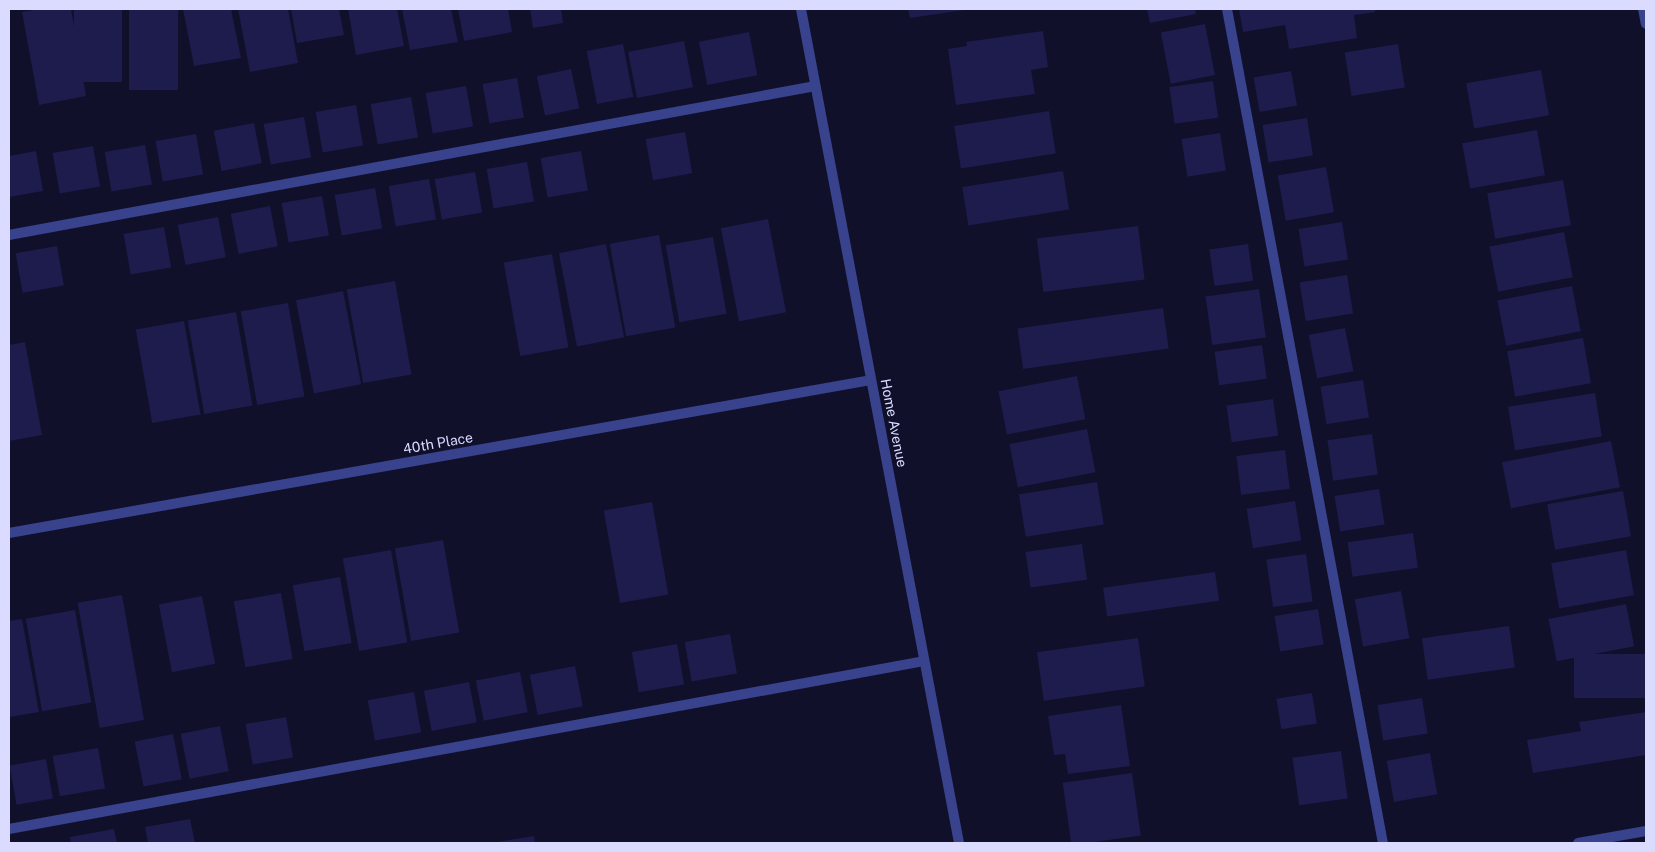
<!DOCTYPE html>
<style>
body{margin:0}
#map{position:relative;width:1655px;height:852px;overflow:hidden;background:#10102b;font-family:"Public Sans",sans-serif}
div>[style]{position:absolute}
.building>*{inset:0;background:#1e1b4d;transform-origin:0 0}
.service>*{height:10px;margin:-5px;padding:0 5px;transform-origin:5px;border-radius:5px;background:#39428c}
.minor>*{height:10px;margin:-5px;padding:0 5px;transform-origin:5px;border-radius:5px;background:#39428c}
span{translate:-50% -50%;white-space:nowrap;text-align:center;line-height:1.15;-webkit-text-stroke:4px #10102b;paint-order:stroke}
.street-label{font-size:14px;color:#dadbff}
.frame{position:absolute;inset:0;border:10px solid #dadbff;pointer-events:none}
</style>
<div id="map">
<div class="building">
<div style="clip-path:polygon(41px 9px,71px 9px,86px 96px,39px 105px,22px 12px)"></div>
<div style="left:74px;top:9px;width:48px;height:73px"></div>
<div style="left:129px;top:9px;width:49px;height:81px"></div>
<div style="clip-path:polygon(183px 9px,231px 9px,241px 58px,194px 66px)"></div>
<div style="clip-path:polygon(238px 9px,288px 9px,298px 63px,250px 72px)"></div>
<div style="clip-path:polygon(291px 9px,339px 9px,344px 35px,297px 43px)"></div>
<div style="clip-path:polygon(348px 9px,397px 9px,404px 46px,356px 55px)"></div>
<div style="clip-path:polygon(402px 9px,451px 9px,458px 42px,410px 50px)"></div>
<div style="clip-path:polygon(458px 9px,508px 9px,512px 32px,464px 41px)"></div>
<div style="clip-path:polygon(530px 9px,561px 9px,563px 23px,533px 28px)"></div>
<div style="clip-path:polygon(908px 9px,964px 9px,964px 10px,910px 18px)"></div>
<div style="clip-path:polygon(1147px 9px,1195px 9px,1196px 14px,1150px 23px)"></div>
<div style="clip-path:polygon(1239px 9px,1375px 9px,1375px 12px,1354px 15px,1357px 38px,1289px 49px,1285px 25px,1243px 32px)"></div>
<div style="left:1205px;top:24px;width:52px;height:45px;rotate:79deg"></div>
<div style="clip-path:polygon(1043px 31px,1048px 67px,1031px 70px,1035px 94px,956px 105px,948px 49px,967px 46px,966px 42px)"></div>
<div style="left:749px;top:32px;width:44px;height:51px;rotate:79deg"></div>
<div style="left:684px;top:41px;width:47px;height:57px;rotate:79deg"></div>
<div style="left:623px;top:44px;width:54px;height:37px;rotate:79deg"></div>
<div style="left:1398px;top:44px;width:44px;height:54px;rotate:81deg"></div>
<div style="left:571px;top:69px;width:40px;height:35px;rotate:78deg"></div>
<div style="left:1541px;top:70px;width:46px;height:76px;rotate:80deg"></div>
<div style="left:1291px;top:71px;width:35px;height:38px;rotate:80deg"></div>
<div style="left:517px;top:78px;width:40px;height:35px;rotate:80deg"></div>
<div style="left:1213px;top:81px;width:37px;height:44px;rotate:82deg"></div>
<div style="left:466px;top:86px;width:41px;height:41px;rotate:80deg"></div>
<div style="left:411px;top:97px;width:41px;height:41px;rotate:80deg"></div>
<div style="left:356px;top:105px;width:41px;height:41px;rotate:80deg"></div>
<div style="left:1049px;top:111px;width:43px;height:96px;rotate:81deg"></div>
<div style="left:304px;top:117px;width:41px;height:41px;rotate:80deg"></div>
<div style="left:1307px;top:118px;width:38px;height:45px;rotate:81deg"></div>
<div style="left:254px;top:123px;width:41px;height:41px;rotate:79deg"></div>
<div style="left:1537px;top:130px;width:46px;height:76px;rotate:80deg"></div>
<div style="left:685px;top:132px;width:42px;height:40px;rotate:80deg"></div>
<div style="left:1220px;top:133px;width:38px;height:39px;rotate:81deg"></div>
<div style="left:196px;top:134px;width:41px;height:41px;rotate:80deg"></div>
<div style="left:145px;top:145px;width:40px;height:41px;rotate:80deg"></div>
<div style="left:93px;top:146px;width:41px;height:41px;rotate:80deg"></div>
<div style="clip-path:polygon(36px 151px,43px 191px,9px 197px,9px 156px)"></div>
<div style="left:581px;top:151px;width:40px;height:41px;rotate:80deg"></div>
<div style="left:527px;top:162px;width:40px;height:41px;rotate:80deg"></div>
<div style="left:1326px;top:167px;width:46px;height:49px;rotate:80deg"></div>
<div style="left:1063px;top:171px;width:39px;height:102px;rotate:81deg"></div>
<div style="left:475px;top:172px;width:41px;height:41px;rotate:80deg"></div>
<div style="left:429px;top:179px;width:41px;height:41px;rotate:80deg"></div>
<div style="left:1563px;top:180px;width:46px;height:77px;rotate:80deg"></div>
<div style="left:375px;top:188px;width:41px;height:41px;rotate:80deg"></div>
<div style="left:322px;top:196px;width:40px;height:41px;rotate:80deg"></div>
<div style="left:270px;top:206px;width:41px;height:40px;rotate:79deg"></div>
<div style="left:218px;top:217px;width:41px;height:41px;rotate:79deg"></div>
<div style="left:768px;top:219px;width:95px;height:48px;rotate:79deg"></div>
<div style="left:1342px;top:222px;width:38px;height:44px;rotate:81deg"></div>
<div style="left:1138px;top:226px;width:54px;height:102px;rotate:83deg"></div>
<div style="left:164px;top:227px;width:41px;height:41px;rotate:80deg"></div>
<div style="left:1564px;top:232px;width:46px;height:76px;rotate:79deg"></div>
<div style="left:659px;top:235px;width:94px;height:50px;rotate:80deg"></div>
<div style="left:713px;top:237px;width:78px;height:48px;rotate:80deg"></div>
<div style="left:606px;top:244px;width:95px;height:48px;rotate:79deg"></div>
<div style="left:1248px;top:244px;width:37px;height:39px;rotate:82deg"></div>
<div style="left:57px;top:246px;width:40px;height:42px;rotate:80deg"></div>
<div style="left:552px;top:254px;width:95px;height:49px;rotate:80deg"></div>
<div style="left:1347px;top:275px;width:39px;height:48px;rotate:81deg"></div>
<div style="left:395px;top:281px;width:95px;height:49px;rotate:80deg"></div>
<div style="left:1572px;top:286px;width:46px;height:76px;rotate:79deg"></div>
<div style="left:1259px;top:289px;width:49px;height:54px;rotate:82deg"></div>
<div style="left:343px;top:291px;width:95px;height:48px;rotate:79deg"></div>
<div style="left:288px;top:303px;width:95px;height:48px;rotate:80deg"></div>
<div style="left:1163px;top:308px;width:41px;height:147px;rotate:82deg"></div>
<div style="left:236px;top:312px;width:95px;height:49px;rotate:80deg"></div>
<div style="left:184px;top:321px;width:95px;height:49px;rotate:80deg"></div>
<div style="left:1345px;top:328px;width:44px;height:37px;rotate:79deg"></div>
<div style="left:1583px;top:338px;width:46px;height:77px;rotate:80deg"></div>
<div style="clip-path:polygon(25px 342px,42px 435px,9px 441px,9px 345px)"></div>
<div style="left:1262px;top:345px;width:34px;height:48px;rotate:82deg"></div>
<div style="left:1077px;top:376px;width:44px;height:80px;rotate:79deg"></div>
<div style="left:1363px;top:380px;width:38px;height:43px;rotate:81deg"></div>
<div style="left:1595px;top:393px;width:44px;height:88px;rotate:81deg"></div>
<div style="left:1273px;top:399px;width:37px;height:47px;rotate:82deg"></div>
<div style="left:1087px;top:429px;width:44px;height:79px;rotate:79deg"></div>
<div style="left:1372px;top:434px;width:41px;height:45px;rotate:82deg"></div>
<div style="left:1611px;top:441px;width:47px;height:111px;rotate:79deg"></div>
<div style="left:1285px;top:450px;width:39px;height:49px;rotate:83deg"></div>
<div style="left:1097px;top:482px;width:43px;height:79px;rotate:81deg"></div>
<div style="left:1379px;top:489px;width:36px;height:45px;rotate:81deg"></div>
<div style="left:1623px;top:491px;width:46px;height:77px;rotate:80deg"></div>
<div style="left:1295px;top:501px;width:40px;height:49px;rotate:81deg"></div>
<div style="left:652px;top:502px;width:94px;height:49px;rotate:80deg"></div>
<div style="left:1413px;top:533px;width:35px;height:66px;rotate:82deg"></div>
<div style="left:443px;top:540px;width:94px;height:49px;rotate:80deg"></div>
<div style="left:1082px;top:544px;width:36px;height:57px;rotate:82deg"></div>
<div style="left:391px;top:550px;width:94px;height:49px;rotate:80deg"></div>
<div style="left:1626px;top:550px;width:46px;height:76px;rotate:80deg"></div>
<div style="left:1306px;top:554px;width:48px;height:40px;rotate:82deg"></div>
<div style="left:1215px;top:572px;width:29px;height:113px;rotate:82deg"></div>
<div style="left:340px;top:577px;width:67px;height:48px;rotate:80deg"></div>
<div style="left:1401px;top:591px;width:48px;height:47px;rotate:80deg"></div>
<div style="left:281px;top:593px;width:67px;height:48px;rotate:80deg"></div>
<div style="left:122px;top:595px;width:127px;height:45px;rotate:80deg"></div>
<div style="left:202px;top:596px;width:69px;height:44px;rotate:79deg"></div>
<div style="left:1626px;top:604px;width:43px;height:79px;rotate:79deg"></div>
<div style="left:1318px;top:609px;width:36px;height:44px;rotate:81deg"></div>
<div style="left:75px;top:610px;width:94px;height:50px;rotate:80deg"></div>
<div style="clip-path:polygon(22px 619px,39px 712px,9px 717px,9px 621px)"></div>
<div style="left:1509px;top:626px;width:42px;height:88px;rotate:82deg"></div>
<div style="left:730px;top:634px;width:40px;height:46px;rotate:80deg"></div>
<div style="left:1138px;top:638px;width:49px;height:102px;rotate:82deg"></div>
<div style="left:677px;top:644px;width:41px;height:46px;rotate:80deg"></div>
<div style="left:1646px;top:654px;width:44px;height:72px;rotate:90deg"></div>
<div style="left:575px;top:666px;width:41px;height:46px;rotate:79deg"></div>
<div style="left:520px;top:672px;width:41px;height:45px;rotate:79deg"></div>
<div style="left:469px;top:682px;width:41px;height:46px;rotate:79deg"></div>
<div style="left:414px;top:692px;width:41px;height:47px;rotate:80deg"></div>
<div style="left:1312px;top:693px;width:31px;height:36px;rotate:81deg"></div>
<div style="left:1422px;top:698px;width:36px;height:45px;rotate:81deg"></div>
<div style="clip-path:polygon(1121px 705px,1130px 766px,1068px 774px,1065px 754px,1054px 755px,1048px 716px)"></div>
<div style="clip-path:polygon(1646px 712px,1646px 755px,1533px 773px,1527px 740px,1581px 731px,1579px 722px)"></div>
<div style="left:286px;top:717px;width:41px;height:41px;rotate:80deg"></div>
<div style="left:220px;top:726px;width:46px;height:40px;rotate:79deg"></div>
<div style="left:173px;top:734px;width:46px;height:39px;rotate:79deg"></div>
<div style="left:98px;top:748px;width:41px;height:46px;rotate:80deg"></div>
<div style="left:1341px;top:751px;width:48px;height:49px;rotate:82deg"></div>
<div style="left:1430px;top:753px;width:42px;height:44px;rotate:80deg"></div>
<div style="left:46px;top:759px;width:40px;height:37px;rotate:80deg"></div>
<div style="left:1132px;top:773px;width:63px;height:70px;rotate:82deg"></div>
<div style="clip-path:polygon(190px 819px,195px 843px,148px 843px,145px 827px)"></div>
<div style="clip-path:polygon(114px 829px,117px 843px,71px 843px,70px 837px)"></div>
<div style="clip-path:polygon(534px 836px,535px 843px,498px 843px,498px 842px)"></div>
</div>
<div class="service">
<div style="left:1227px;top:9px;width:848px;rotate:79.41deg"></div>
<div style="left:9px;top:235px;width:820px;rotate:-10.47deg"></div>
<div style="left:9px;top:829px;width:930px;rotate:-10.4deg"></div>
</div>
<div class="minor">
<div style="left:801px;top:9px;width:849px;rotate:79.27deg"></div>
<div style="left:1643px;top:9px;width:15px;rotate:79deg"></div>
<div style="left:9px;top:533px;width:875px;rotate:-10.06deg"></div>
<div style="left:1578px;top:843px;width:69px;rotate:-10deg"></div>
</div>
<div class="street-label">
<span style="left:894px;top:423px;rotate:79deg">Home Avenue</span>
<span style="left:438px;top:443px;rotate:-10deg">40th Place</span>
</div>
<div class="frame"></div>
</div>
